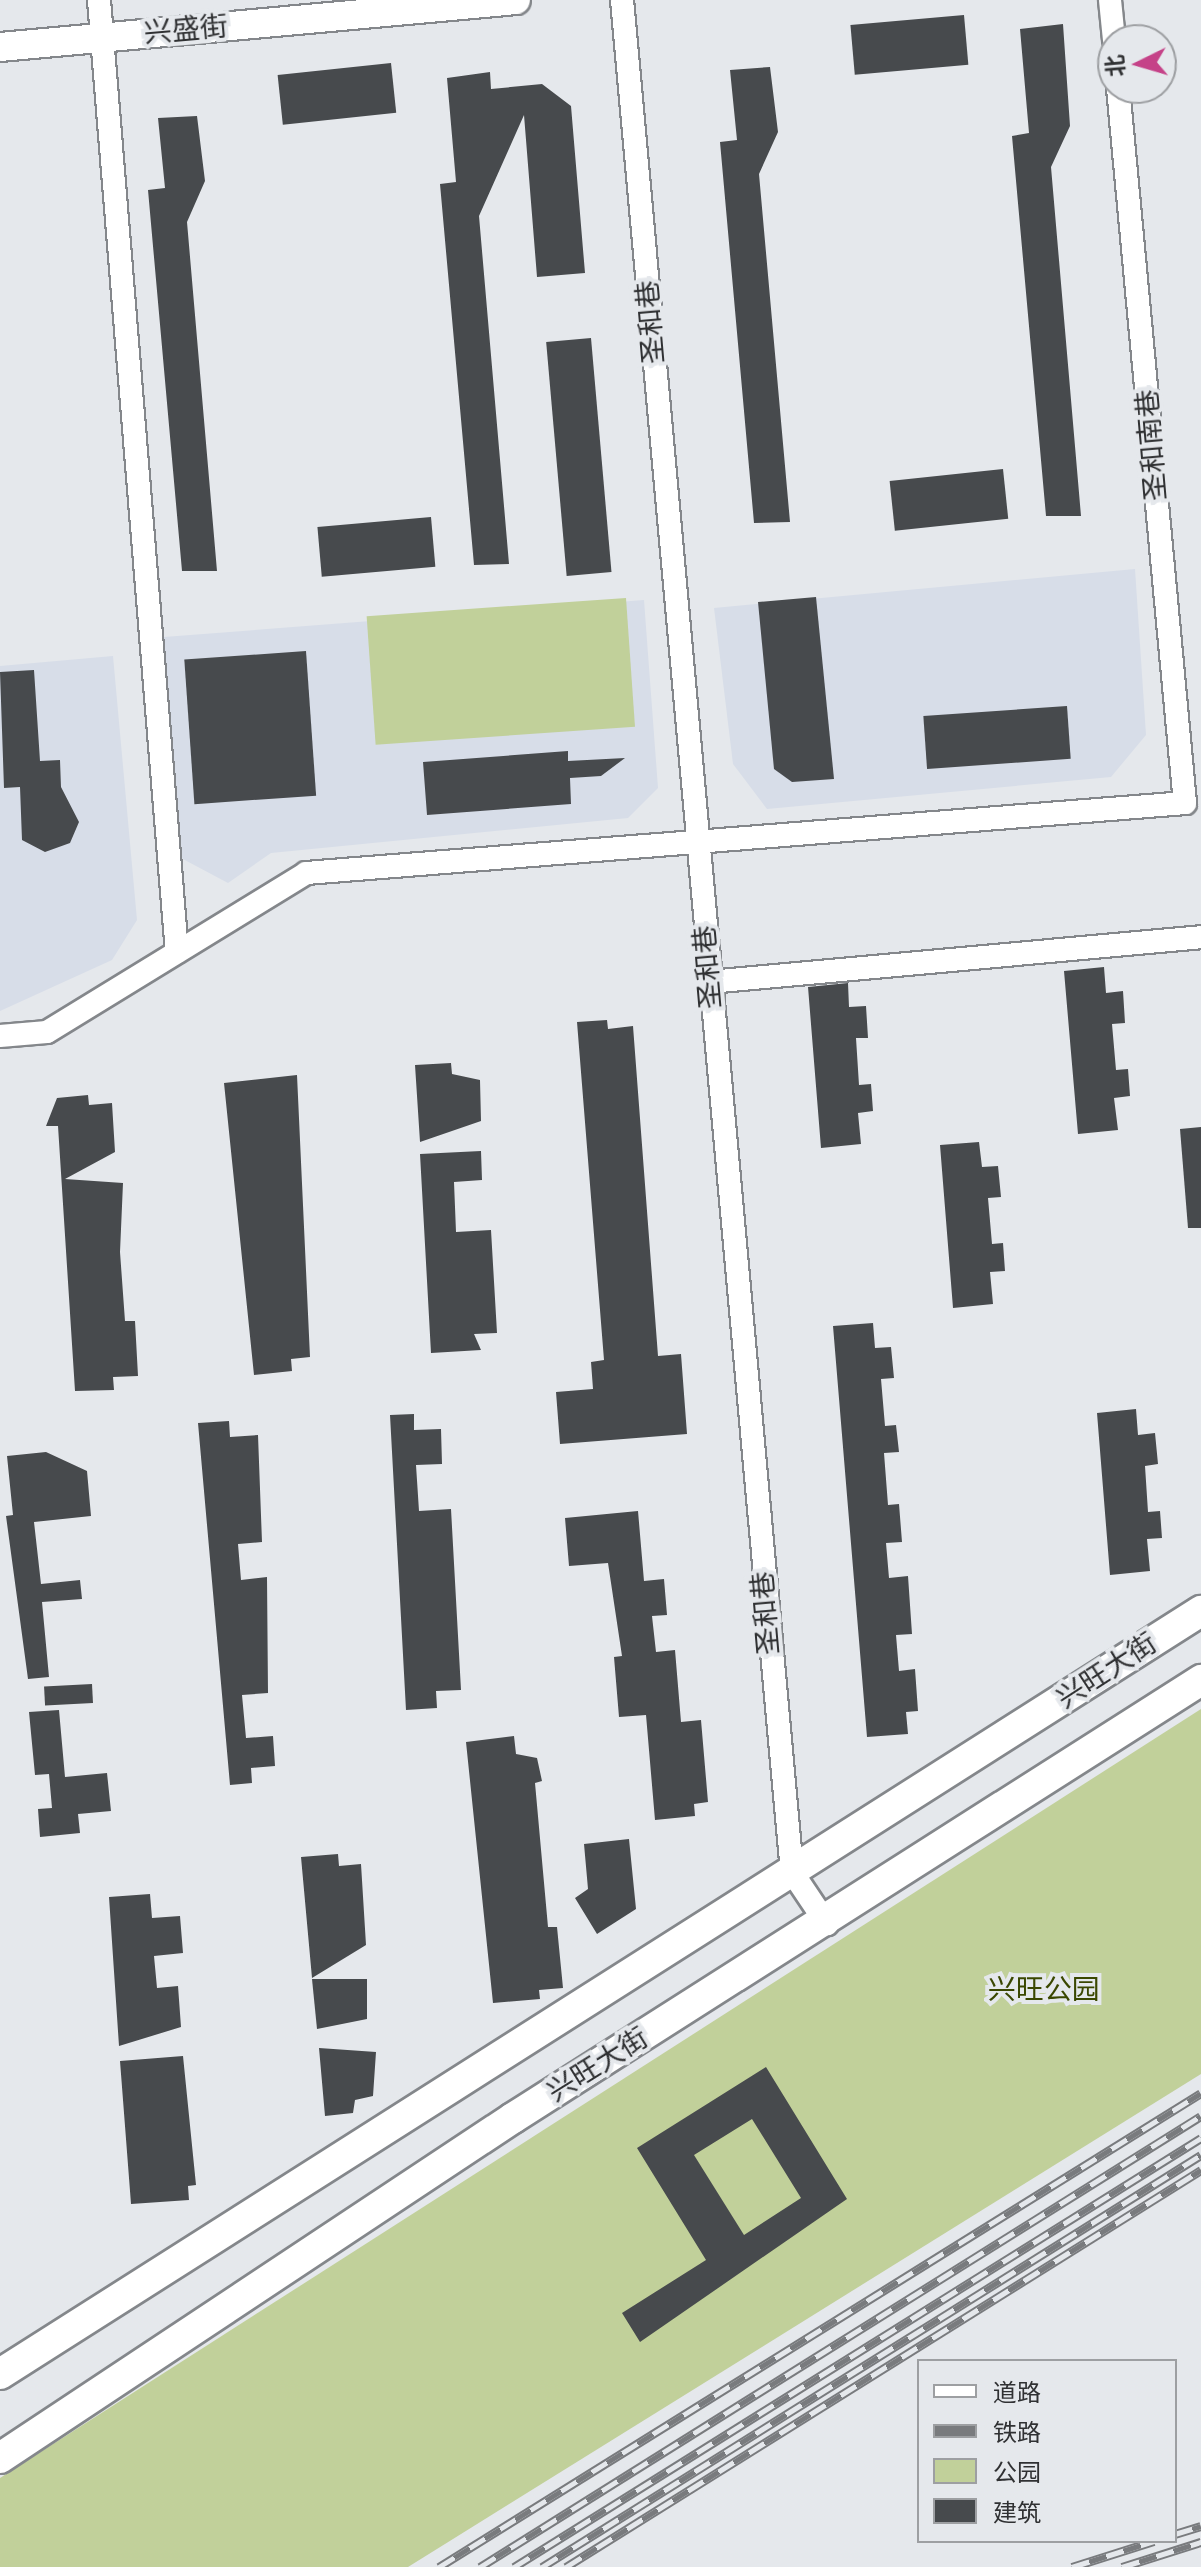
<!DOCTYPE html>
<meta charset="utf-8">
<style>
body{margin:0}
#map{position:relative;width:1201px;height:2567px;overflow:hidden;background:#e5e8ec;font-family:Jost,"Noto Sans SC",sans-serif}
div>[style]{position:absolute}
.built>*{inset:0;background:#d7dde8}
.green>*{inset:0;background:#c1d09a;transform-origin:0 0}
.building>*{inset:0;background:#474a4d;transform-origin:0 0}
.roads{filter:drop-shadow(2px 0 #84878b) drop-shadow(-2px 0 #84878b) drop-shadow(0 2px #84878b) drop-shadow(0 -2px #84878b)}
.minor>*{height:22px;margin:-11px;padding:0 11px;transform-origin:11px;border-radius:11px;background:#fff}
.tertiary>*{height:28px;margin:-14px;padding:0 14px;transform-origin:14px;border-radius:14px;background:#fff}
.secondary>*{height:30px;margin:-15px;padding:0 15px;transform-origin:15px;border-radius:15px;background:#fff}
.rail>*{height:9px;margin-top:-4.5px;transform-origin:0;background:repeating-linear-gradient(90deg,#e5e8ec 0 18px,#797b7e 0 36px);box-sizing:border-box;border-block:2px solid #797b7e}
span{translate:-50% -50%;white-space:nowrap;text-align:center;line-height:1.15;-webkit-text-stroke:8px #e5e8ec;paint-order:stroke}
.street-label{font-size:28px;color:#303133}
.park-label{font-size:28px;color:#3a4700}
.legend{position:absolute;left:917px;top:2359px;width:260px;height:184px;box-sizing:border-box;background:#e5e8ec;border:2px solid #9d9fa2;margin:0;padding:10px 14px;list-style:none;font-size:24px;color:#303133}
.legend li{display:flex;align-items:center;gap:16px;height:40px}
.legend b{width:40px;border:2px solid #9d9fa2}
.north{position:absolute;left:1097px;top:24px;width:80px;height:80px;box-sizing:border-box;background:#e5e8ec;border:2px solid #9d9fa2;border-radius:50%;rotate:265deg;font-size:22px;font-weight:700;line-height:32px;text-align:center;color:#303133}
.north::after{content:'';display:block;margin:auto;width:28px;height:36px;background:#c54288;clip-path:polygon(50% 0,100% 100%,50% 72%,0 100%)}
</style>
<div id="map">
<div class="built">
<div style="clip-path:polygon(1135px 569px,1146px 735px,1111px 777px,767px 809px,733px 764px,714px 608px)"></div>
<div style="clip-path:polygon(644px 600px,658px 788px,628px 818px,271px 853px,228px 883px,181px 858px,164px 637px)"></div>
<div style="clip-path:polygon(113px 656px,137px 920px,112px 960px,0 1011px,0 666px)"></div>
</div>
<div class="green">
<div style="left:626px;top:598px;width:129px;height:260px;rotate:86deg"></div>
<div style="clip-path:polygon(1201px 1709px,1201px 2074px,408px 2567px,0 2567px,0 2478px)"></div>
</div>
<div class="building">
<div style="left:964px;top:15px;width:50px;height:114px;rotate:85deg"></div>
<div style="clip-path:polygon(1063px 24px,1070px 126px,1051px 167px,1081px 516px,1046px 516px,1012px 136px,1029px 133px,1020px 29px)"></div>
<div style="left:391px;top:63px;width:50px;height:114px;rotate:84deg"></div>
<div style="clip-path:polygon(770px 67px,778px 132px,759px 174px,790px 522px,754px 523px,720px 142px,737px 140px,730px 70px)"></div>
<div style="clip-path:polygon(490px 72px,491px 89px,542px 84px,571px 106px,585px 273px,537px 277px,524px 115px,479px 216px,509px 564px,474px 565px,440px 184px,456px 182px,447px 78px)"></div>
<div style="clip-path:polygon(197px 116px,205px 181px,187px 222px,217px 571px,182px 571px,148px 190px,165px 188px,158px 118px)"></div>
<div style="left:591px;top:338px;width:235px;height:45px;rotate:85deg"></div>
<div style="left:1003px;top:469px;width:50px;height:114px;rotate:84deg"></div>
<div style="left:431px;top:517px;width:50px;height:114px;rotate:85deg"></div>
<div style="clip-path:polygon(816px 597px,834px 779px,792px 782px,774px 769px,758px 602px)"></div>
<div style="left:306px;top:651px;width:145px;height:122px;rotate:86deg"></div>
<div style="clip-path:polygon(34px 670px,40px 761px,60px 760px,61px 787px,79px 822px,70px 843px,45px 852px,22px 840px,20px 787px,4px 788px,0 672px)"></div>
<div style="left:1067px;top:706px;width:53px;height:144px;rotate:86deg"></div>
<div style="clip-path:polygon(568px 751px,568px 761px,625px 758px,601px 776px,570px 778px,571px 804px,427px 815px,423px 762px)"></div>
<div style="clip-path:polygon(1104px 967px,1106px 993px,1123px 991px,1125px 1023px,1112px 1024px,1116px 1070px,1128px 1069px,1130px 1096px,1114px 1098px,1118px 1130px,1078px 1134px,1064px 971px)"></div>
<div style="clip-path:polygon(848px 983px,849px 1007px,866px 1006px,868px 1038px,856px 1038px,859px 1085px,871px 1084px,873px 1111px,858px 1113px,861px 1144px,821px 1148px,808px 987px)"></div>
<div style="clip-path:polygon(607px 1020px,608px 1029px,633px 1026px,658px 1356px,681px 1354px,687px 1434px,560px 1444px,556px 1392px,593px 1389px,591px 1362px,604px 1360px,577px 1022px)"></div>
<div style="clip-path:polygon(451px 1063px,452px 1074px,480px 1080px,481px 1121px,420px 1142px,415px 1065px)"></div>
<div style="clip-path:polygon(297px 1075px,310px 1357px,291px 1359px,292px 1371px,254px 1375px,224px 1083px)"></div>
<div style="clip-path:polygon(88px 1095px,89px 1105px,112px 1103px,115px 1152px,65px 1179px,123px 1183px,120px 1252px,125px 1321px,135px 1321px,138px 1376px,113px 1377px,114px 1390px,75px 1391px,58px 1126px,46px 1126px,57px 1098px)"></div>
<div style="clip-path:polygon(1201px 1127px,1201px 1228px,1188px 1228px,1180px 1129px)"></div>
<div style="clip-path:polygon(979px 1142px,982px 1167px,998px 1166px,1001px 1197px,988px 1198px,992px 1244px,1003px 1243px,1005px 1271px,990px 1272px,993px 1304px,953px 1308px,940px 1145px)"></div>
<div style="clip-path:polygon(481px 1151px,482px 1180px,454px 1182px,456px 1232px,491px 1230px,497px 1333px,474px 1334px,481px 1350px,431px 1353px,420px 1154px)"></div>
<div style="clip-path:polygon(873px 1323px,875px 1348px,891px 1347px,894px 1378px,881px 1379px,885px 1426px,896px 1425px,899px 1452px,884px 1453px,888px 1505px,899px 1504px,902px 1542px,886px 1543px,889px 1578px,908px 1576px,912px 1634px,896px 1635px,899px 1671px,915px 1669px,918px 1711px,906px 1712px,908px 1734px,867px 1737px,833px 1326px)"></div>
<div style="clip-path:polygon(1136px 1409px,1138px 1435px,1155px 1433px,1158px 1464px,1145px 1466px,1148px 1512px,1160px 1511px,1162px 1538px,1147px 1539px,1150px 1571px,1110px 1575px,1097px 1413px)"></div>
<div style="clip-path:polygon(414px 1414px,414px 1430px,441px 1429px,442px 1464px,416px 1465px,419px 1511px,451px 1509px,461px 1690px,436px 1691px,437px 1708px,406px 1710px,390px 1415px)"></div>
<div style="clip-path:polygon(229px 1421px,230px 1437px,258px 1435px,262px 1542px,238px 1544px,241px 1580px,267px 1577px,268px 1693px,242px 1695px,246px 1738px,273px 1736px,275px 1766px,251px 1768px,252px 1783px,230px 1785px,198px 1423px)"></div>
<div style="clip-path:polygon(46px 1452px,87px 1471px,91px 1516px,34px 1522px,41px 1584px,80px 1580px,82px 1599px,42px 1602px,49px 1677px,28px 1679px,6px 1516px,13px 1515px,7px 1456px)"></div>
<div style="clip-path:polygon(638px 1511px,644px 1581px,664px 1579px,667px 1615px,652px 1616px,656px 1652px,675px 1650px,681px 1722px,701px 1720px,708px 1802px,694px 1804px,695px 1816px,655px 1820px,646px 1715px,619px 1717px,614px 1657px,622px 1656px,608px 1563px,569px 1566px,565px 1518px)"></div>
<div style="left:92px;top:1684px;width:19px;height:48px;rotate:87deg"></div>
<div style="clip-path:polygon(59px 1710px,65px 1777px,107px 1773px,111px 1811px,78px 1814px,80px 1833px,40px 1837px,38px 1809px,52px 1808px,49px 1774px,35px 1775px,29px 1712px)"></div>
<div style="clip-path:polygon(514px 1736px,516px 1754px,537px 1758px,542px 1781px,535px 1783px,548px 1927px,557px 1927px,563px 1988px,539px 1990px,540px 1999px,493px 2003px,466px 1742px)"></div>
<div style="clip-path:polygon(629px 1839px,636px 1909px,597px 1934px,575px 1898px,588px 1889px,584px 1844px)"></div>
<div style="clip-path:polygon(338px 1854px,339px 1866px,361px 1864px,366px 1945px,312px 1978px,301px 1857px)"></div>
<div style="clip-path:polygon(150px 1894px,152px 1918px,180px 1916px,183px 1953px,154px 1956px,157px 1988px,178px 1986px,181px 2027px,119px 2046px,109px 1897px)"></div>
<div style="clip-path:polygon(312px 1979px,367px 1979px,367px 2019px,317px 2029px)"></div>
<div style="clip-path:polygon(319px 2048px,376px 2052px,373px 2096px,355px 2100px,353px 2113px,325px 2116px)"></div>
<div style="clip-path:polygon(183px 2056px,196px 2185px,188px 2186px,189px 2200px,131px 2204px,120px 2061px)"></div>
<div style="clip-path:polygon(evenodd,766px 2067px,847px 2199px,640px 2342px,622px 2313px,706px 2260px,637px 2148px,766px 2067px,752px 2119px,801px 2198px,744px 2235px,694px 2155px,752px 2119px)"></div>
</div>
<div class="roads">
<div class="minor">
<div style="left:99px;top:0;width:955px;rotate:85.32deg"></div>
<div style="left:622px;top:0;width:1880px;rotate:84.81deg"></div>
<div style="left:792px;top:1872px;width:63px;rotate:56.1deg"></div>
<div style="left:1110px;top:0;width:40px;rotate:84.3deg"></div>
<div style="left:709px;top:982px;width:494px;rotate:-5.2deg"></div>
<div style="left:0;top:1036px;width:47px;rotate:-4.9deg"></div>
<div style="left:47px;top:1032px;width:304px;rotate:-31.5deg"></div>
<div style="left:306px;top:873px;width:882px;rotate:-4.55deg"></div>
<div style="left:1185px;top:803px;width:718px;rotate:-95.35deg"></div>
</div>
<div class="tertiary">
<div style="left:0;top:47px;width:518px;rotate:-5.2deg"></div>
</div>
<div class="secondary">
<div style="left:0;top:2374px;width:1423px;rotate:-32.43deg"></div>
<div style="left:0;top:2458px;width:615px;rotate:-33.54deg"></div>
<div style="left:513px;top:2118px;width:816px;rotate:-32.48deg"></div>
</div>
</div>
<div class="rail">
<div style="left:1175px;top:2534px;width:27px;rotate:-17deg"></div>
<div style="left:439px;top:2567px;width:897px;rotate:-31.88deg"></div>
<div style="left:480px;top:2567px;width:850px;rotate:-32.03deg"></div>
<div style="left:514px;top:2567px;width:810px;rotate:-31.98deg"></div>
<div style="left:542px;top:2567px;width:777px;rotate:-32.01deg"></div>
<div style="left:566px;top:2567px;width:749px;rotate:-32.01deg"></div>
<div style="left:1072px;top:2567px;width:86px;rotate:-17.6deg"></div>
<div style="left:1122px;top:2567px;width:83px;rotate:-17.6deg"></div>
</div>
<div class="street-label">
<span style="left:186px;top:30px;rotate:-5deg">兴盛街</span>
<span style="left:651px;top:322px;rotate:-95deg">圣和巷</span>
<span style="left:1152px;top:445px;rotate:-95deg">圣和南巷</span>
<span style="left:708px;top:967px;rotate:-95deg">圣和巷</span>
<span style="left:766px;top:1613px;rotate:-95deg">圣和巷</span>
<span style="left:1107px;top:1671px;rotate:-33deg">兴旺大街</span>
<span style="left:598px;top:2065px;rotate:-32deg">兴旺大街</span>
</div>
<div class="park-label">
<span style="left:1044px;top:1990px">兴旺公园</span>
</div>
<ul class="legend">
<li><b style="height:10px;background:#fff"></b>道路</li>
<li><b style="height:10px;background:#797b7e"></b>铁路</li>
<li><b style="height:22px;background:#c1d09a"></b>公园</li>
<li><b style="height:22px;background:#474a4d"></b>建筑</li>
</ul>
<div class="north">北</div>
</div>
